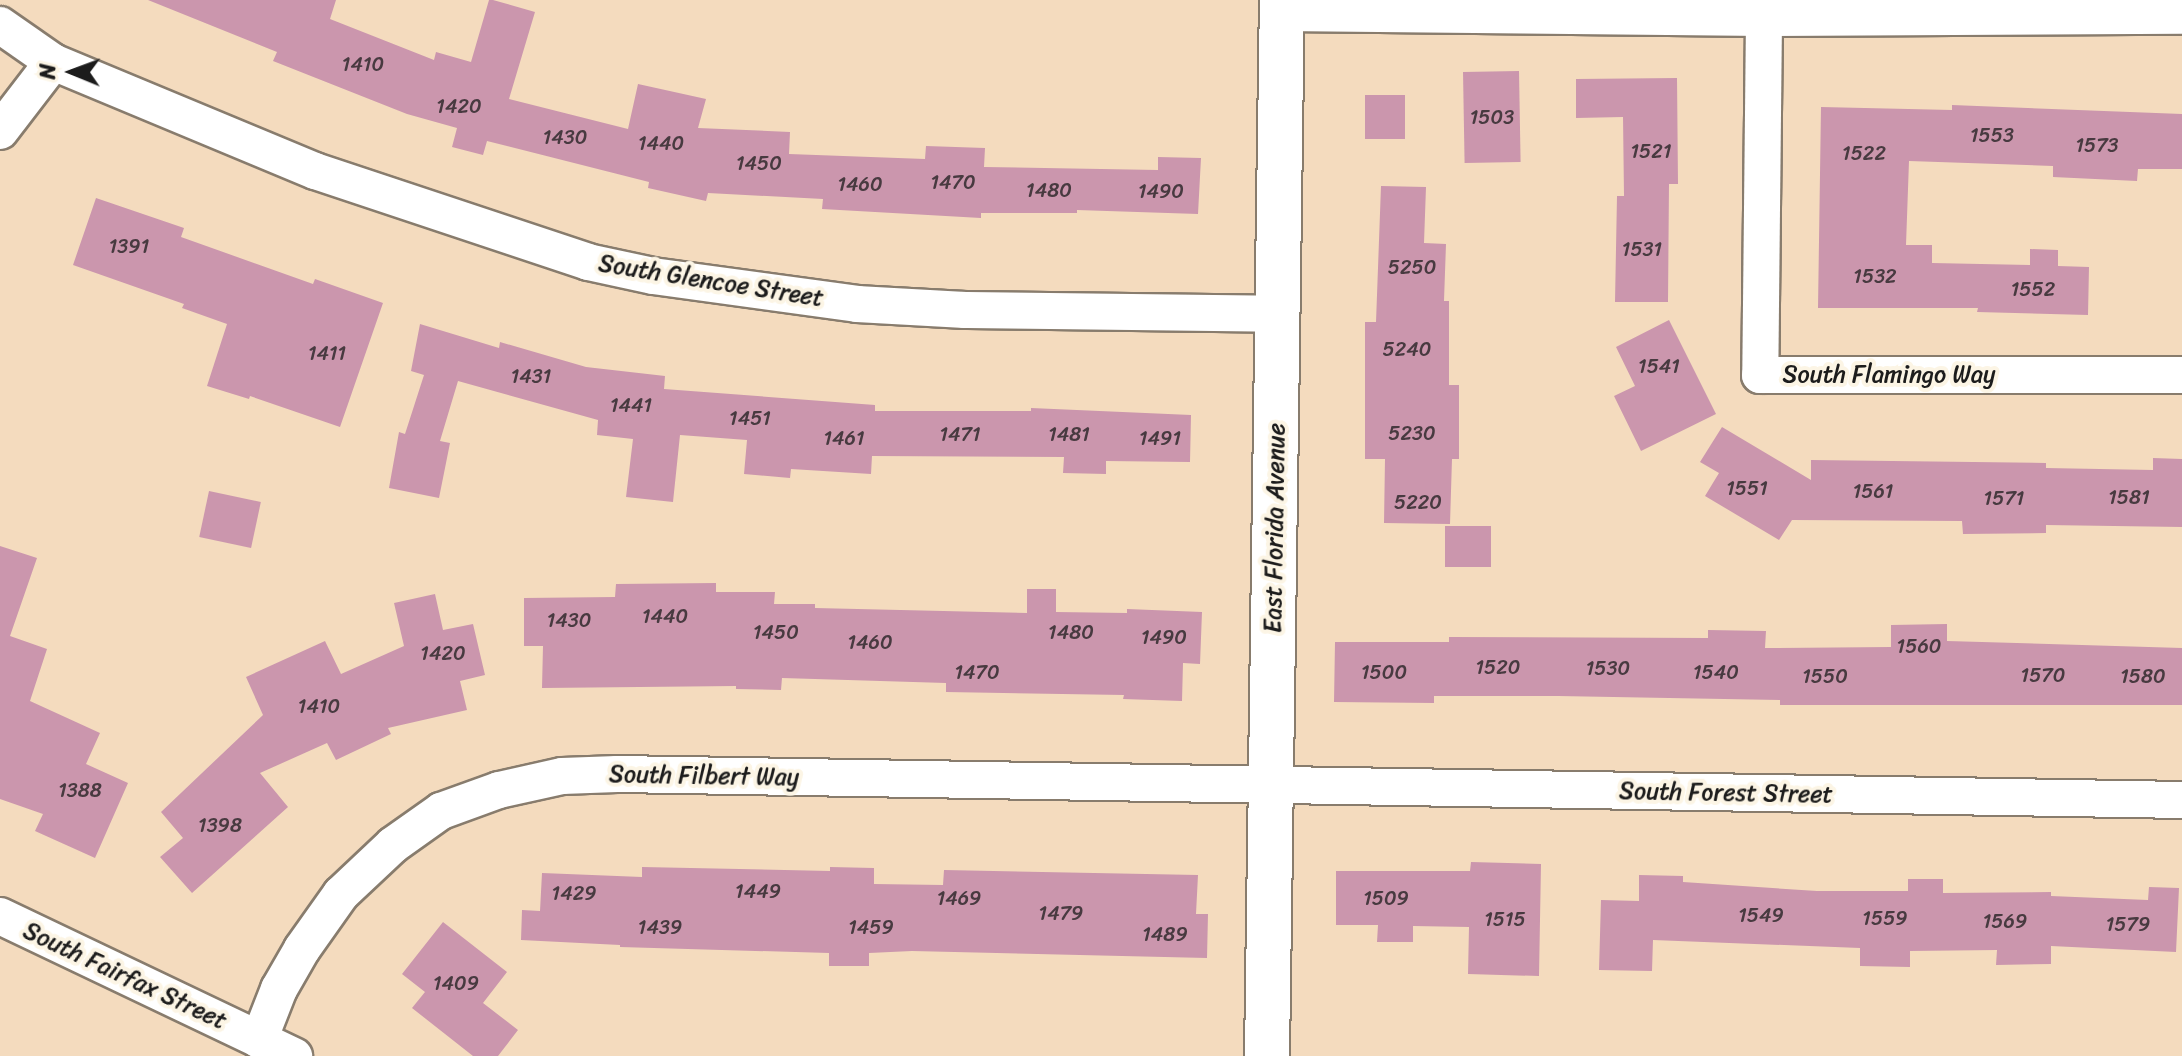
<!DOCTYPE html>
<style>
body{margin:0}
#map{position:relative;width:2182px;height:1056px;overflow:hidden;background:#f4dbbe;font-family:Sriracha,sans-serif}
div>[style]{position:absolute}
.building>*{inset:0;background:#cb96ad;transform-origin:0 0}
.roads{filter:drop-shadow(2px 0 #887c6d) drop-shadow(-2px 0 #887c6d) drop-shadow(0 2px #887c6d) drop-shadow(0 -2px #887c6d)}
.minor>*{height:36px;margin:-18px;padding:0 18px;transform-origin:18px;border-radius:18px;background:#fff}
.tertiary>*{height:44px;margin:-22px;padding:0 22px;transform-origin:22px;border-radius:22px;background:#fff}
span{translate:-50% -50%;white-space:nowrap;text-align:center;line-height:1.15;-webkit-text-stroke:8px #fcf5e5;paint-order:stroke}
.number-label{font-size:20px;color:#483a40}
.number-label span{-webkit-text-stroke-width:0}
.street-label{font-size:24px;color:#1c1c1c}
.north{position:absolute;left:32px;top:32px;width:80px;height:80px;-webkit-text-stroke:6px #fcf5e5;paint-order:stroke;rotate:271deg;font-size:22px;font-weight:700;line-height:32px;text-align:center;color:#1c1c1c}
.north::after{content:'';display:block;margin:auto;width:28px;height:36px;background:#1c1c1c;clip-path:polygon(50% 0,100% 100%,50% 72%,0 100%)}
</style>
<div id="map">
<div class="building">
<div style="clip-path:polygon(148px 0,336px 0,330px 19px,434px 60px,436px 52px,471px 62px,489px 0,493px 0,535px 12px,509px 99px,628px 129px,638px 84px,706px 99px,698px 128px,790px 132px,789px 154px,925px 159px,926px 146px,985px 148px,984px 167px,1158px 170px,1158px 157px,1201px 158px,1198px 214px,1077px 210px,1077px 213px,981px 213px,981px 218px,822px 209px,823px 199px,708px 193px,706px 201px,648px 188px,649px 182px,487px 141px,483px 155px,452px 147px,457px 128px,407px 114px,273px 61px,277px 52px)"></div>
<div style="left:1519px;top:71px;width:91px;height:56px;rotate:89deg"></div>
<div style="clip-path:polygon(1677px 78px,1678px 184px,1669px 184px,1668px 302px,1615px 302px,1617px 196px,1624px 196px,1623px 117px,1576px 118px,1576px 79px)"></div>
<div style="left:1365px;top:95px;width:40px;height:44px"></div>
<div style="clip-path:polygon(1952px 105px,2182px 114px,2182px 169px,2138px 169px,2137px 181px,2053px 177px,2053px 166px,1909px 161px,1906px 245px,1932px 245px,1932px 263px,2030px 265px,2030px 249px,2058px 250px,2058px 266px,2089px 267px,2088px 315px,1977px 312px,1978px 308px,1818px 308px,1821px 107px,1952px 110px)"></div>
<div style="clip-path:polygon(1381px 186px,1426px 187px,1424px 243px,1446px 244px,1444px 301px,1449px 301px,1449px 385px,1459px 385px,1459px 459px,1452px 459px,1450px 524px,1384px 523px,1385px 459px,1365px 459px,1365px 322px,1376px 322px)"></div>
<div style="clip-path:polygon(96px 198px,184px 228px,181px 237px,313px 284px,315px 279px,383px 303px,340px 427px,250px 396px,249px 399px,207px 386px,227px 324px,182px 308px,184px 304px,73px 265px)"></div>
<div style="clip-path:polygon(1669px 320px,1716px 414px,1641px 451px,1614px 396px,1635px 386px,1616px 347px)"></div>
<div style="clip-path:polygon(420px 324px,499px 348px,500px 342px,586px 367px,665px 376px,664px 389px,875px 405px,875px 411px,1031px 411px,1031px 408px,1191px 415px,1190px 462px,1106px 461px,1106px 474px,1063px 473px,1064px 457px,872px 456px,871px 474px,791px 469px,790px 478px,744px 474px,747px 440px,680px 435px,673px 502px,626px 497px,633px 439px,597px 435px,598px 420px,458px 381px,440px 441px,450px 443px,439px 498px,389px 488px,399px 432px,405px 434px,424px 375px,411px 371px)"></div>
<div style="clip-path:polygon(1722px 427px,1811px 480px,1811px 460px,2046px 463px,2046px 468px,2153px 470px,2153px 458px,2182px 459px,2182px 527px,2046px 525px,2046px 533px,1963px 534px,1962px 521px,1792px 520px,1779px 540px,1705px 496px,1719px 473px,1700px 462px)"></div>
<div style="left:209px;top:491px;width:53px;height:47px;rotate:12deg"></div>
<div style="left:1491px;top:526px;width:41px;height:46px;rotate:90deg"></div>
<div style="clip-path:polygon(0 546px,37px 558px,10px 636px,47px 649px,30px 701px,100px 733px,86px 764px,128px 783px,95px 858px,35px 831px,43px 814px,0 799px)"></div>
<div style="clip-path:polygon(716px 583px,716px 592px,775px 592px,774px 604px,815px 604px,815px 608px,1027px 613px,1027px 589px,1056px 589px,1056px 612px,1127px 613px,1127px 609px,1202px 612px,1200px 664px,1183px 663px,1182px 701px,1123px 699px,1124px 695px,946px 692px,946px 683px,782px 678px,781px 690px,736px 689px,736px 686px,542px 688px,543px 646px,524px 646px,524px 598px,615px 597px,616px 584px)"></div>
<div style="clip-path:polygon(435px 594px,443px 630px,473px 624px,485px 675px,460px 681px,467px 710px,388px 728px,391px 734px,336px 760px,327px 743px,260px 773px,288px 807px,192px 893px,160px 857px,183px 838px,161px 812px,263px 715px,246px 677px,325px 641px,341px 674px,404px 646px,394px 603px)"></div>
<div style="clip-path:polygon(1947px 624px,1947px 641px,2182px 648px,2182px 705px,1780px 705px,1780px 700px,1558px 696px,1434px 696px,1434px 703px,1334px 702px,1335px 642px,1449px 642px,1449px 637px,1708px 638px,1708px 630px,1766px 631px,1765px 648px,1891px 647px,1891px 625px)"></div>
<div style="clip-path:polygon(1471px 862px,1541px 864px,1539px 976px,1468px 974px,1469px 927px,1413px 926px,1413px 942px,1377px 942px,1378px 925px,1336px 925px,1336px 871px,1470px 871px)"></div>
<div style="clip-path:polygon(642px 867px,830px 871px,830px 867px,874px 868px,874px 884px,943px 885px,944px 870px,1198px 875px,1196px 914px,1208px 914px,1207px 958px,912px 951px,869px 953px,869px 966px,829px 966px,829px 953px,620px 947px,620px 945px,521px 940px,522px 910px,540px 911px,542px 873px,642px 877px)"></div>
<div style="clip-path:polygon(1639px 875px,1683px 876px,1683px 882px,1817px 891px,1908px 891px,1908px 879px,1943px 879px,1943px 893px,2051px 892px,2051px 896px,2148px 900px,2149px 887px,2179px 888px,2176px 952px,2051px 946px,2051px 964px,1996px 965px,1997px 950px,1910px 951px,1910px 967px,1860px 966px,1860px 948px,1653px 940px,1652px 971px,1599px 970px,1601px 900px,1639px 901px)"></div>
<div style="clip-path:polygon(443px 922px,507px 972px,483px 1003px,518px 1030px,498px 1056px,473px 1056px,412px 1008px,425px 992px,402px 974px)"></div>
</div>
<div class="roads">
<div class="minor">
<div style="left:1282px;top:13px;width:482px;rotate:0.6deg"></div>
<div style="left:1764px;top:18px;width:418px;rotate:-0.3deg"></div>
<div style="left:1764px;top:18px;width:357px;rotate:90.6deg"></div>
<div style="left:1760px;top:375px;width:422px"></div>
<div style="left:0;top:25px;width:65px;rotate:34.9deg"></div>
<div style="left:53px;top:62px;width:284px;rotate:22.6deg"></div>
<div style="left:315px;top:171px;width:288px;rotate:18.4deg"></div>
<div style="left:588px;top:262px;width:66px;rotate:12.2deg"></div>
<div style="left:653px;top:276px;width:206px;rotate:7.8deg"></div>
<div style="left:857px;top:304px;width:108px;rotate:3.2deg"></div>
<div style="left:965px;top:310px;width:313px;rotate:0.7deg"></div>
<div style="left:0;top:131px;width:87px;rotate:-52.5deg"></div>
<div style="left:0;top:916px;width:326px;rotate:25.5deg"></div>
<div style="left:259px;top:1040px;width:55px;rotate:-68.6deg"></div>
<div style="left:279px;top:989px;width:46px;rotate:-60.1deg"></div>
<div style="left:302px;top:949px;width:67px;rotate:-54.7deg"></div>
<div style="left:341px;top:894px;width:71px;rotate:-43.3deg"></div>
<div style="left:393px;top:845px;width:59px;rotate:-35.3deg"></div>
<div style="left:441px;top:811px;width:62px;rotate:-19.9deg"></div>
<div style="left:499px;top:790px;width:65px;rotate:-12.5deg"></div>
<div style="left:562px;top:776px;width:55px;rotate:-2.1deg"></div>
<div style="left:617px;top:774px;width:1565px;rotate:0.95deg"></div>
</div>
<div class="tertiary">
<div style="left:1267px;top:1056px;width:1056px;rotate:-89.19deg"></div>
</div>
</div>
<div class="number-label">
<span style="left:363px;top:64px">1410</span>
<span style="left:459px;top:106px">1420</span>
<span style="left:1492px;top:117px">1503</span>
<span style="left:1992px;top:135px">1553</span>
<span style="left:565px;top:137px">1430</span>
<span style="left:661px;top:143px">1440</span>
<span style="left:2097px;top:145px">1573</span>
<span style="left:1651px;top:151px">1521</span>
<span style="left:1864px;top:153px">1522</span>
<span style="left:759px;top:163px">1450</span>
<span style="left:953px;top:182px">1470</span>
<span style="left:860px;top:184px">1460</span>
<span style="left:1049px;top:190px">1480</span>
<span style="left:1161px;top:191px">1490</span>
<span style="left:129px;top:246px">1391</span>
<span style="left:1642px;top:249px">1531</span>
<span style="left:1412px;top:267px">5250</span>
<span style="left:1875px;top:276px">1532</span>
<span style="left:2033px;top:289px">1552</span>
<span style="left:1407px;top:349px">5240</span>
<span style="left:327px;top:353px">1411</span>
<span style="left:1659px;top:366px">1541</span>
<span style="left:531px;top:376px">1431</span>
<span style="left:631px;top:405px">1441</span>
<span style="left:750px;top:418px">1451</span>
<span style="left:1412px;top:433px">5230</span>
<span style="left:960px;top:434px">1471</span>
<span style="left:1069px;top:434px">1481</span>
<span style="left:844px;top:438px">1461</span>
<span style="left:1160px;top:438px">1491</span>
<span style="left:1747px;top:488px">1551</span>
<span style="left:1873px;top:491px">1561</span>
<span style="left:2129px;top:497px">1581</span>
<span style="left:2004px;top:498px">1571</span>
<span style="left:1418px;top:502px">5220</span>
<span style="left:665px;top:616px">1440</span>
<span style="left:569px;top:620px">1430</span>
<span style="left:776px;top:632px">1450</span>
<span style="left:1071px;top:632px">1480</span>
<span style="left:1164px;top:637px">1490</span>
<span style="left:870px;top:642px">1460</span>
<span style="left:1919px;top:646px">1560</span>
<span style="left:443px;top:653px">1420</span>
<span style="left:1498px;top:667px">1520</span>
<span style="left:1608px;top:668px">1530</span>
<span style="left:977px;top:672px">1470</span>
<span style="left:1384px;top:672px">1500</span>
<span style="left:1716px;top:672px">1540</span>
<span style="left:2043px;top:675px">1570</span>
<span style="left:1825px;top:676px">1550</span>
<span style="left:2143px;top:676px">1580</span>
<span style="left:319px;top:706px">1410</span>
<span style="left:80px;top:790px">1388</span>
<span style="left:220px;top:825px">1398</span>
<span style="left:758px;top:891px">1449</span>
<span style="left:574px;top:893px">1429</span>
<span style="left:959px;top:898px">1469</span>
<span style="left:1386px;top:898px">1509</span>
<span style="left:1061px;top:913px">1479</span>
<span style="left:1761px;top:915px">1549</span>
<span style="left:1885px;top:918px">1559</span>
<span style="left:1505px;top:919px">1515</span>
<span style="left:2005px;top:921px">1569</span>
<span style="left:2128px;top:924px">1579</span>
<span style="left:660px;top:927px">1439</span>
<span style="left:871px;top:927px">1459</span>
<span style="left:1165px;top:934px">1489</span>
<span style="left:456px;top:983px">1409</span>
</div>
<div class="street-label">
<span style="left:711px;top:281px;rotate:9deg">South Glencoe Street</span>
<span style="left:1889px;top:375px">South Flamingo Way</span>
<span style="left:1275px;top:528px;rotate:-89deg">East Florida Avenue</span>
<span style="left:704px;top:776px;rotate:1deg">South Filbert Way</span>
<span style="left:1726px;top:793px;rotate:1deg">South Forest Street</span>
<span style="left:125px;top:976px;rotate:25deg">South Fairfax Street</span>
</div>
<div class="north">N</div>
</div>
